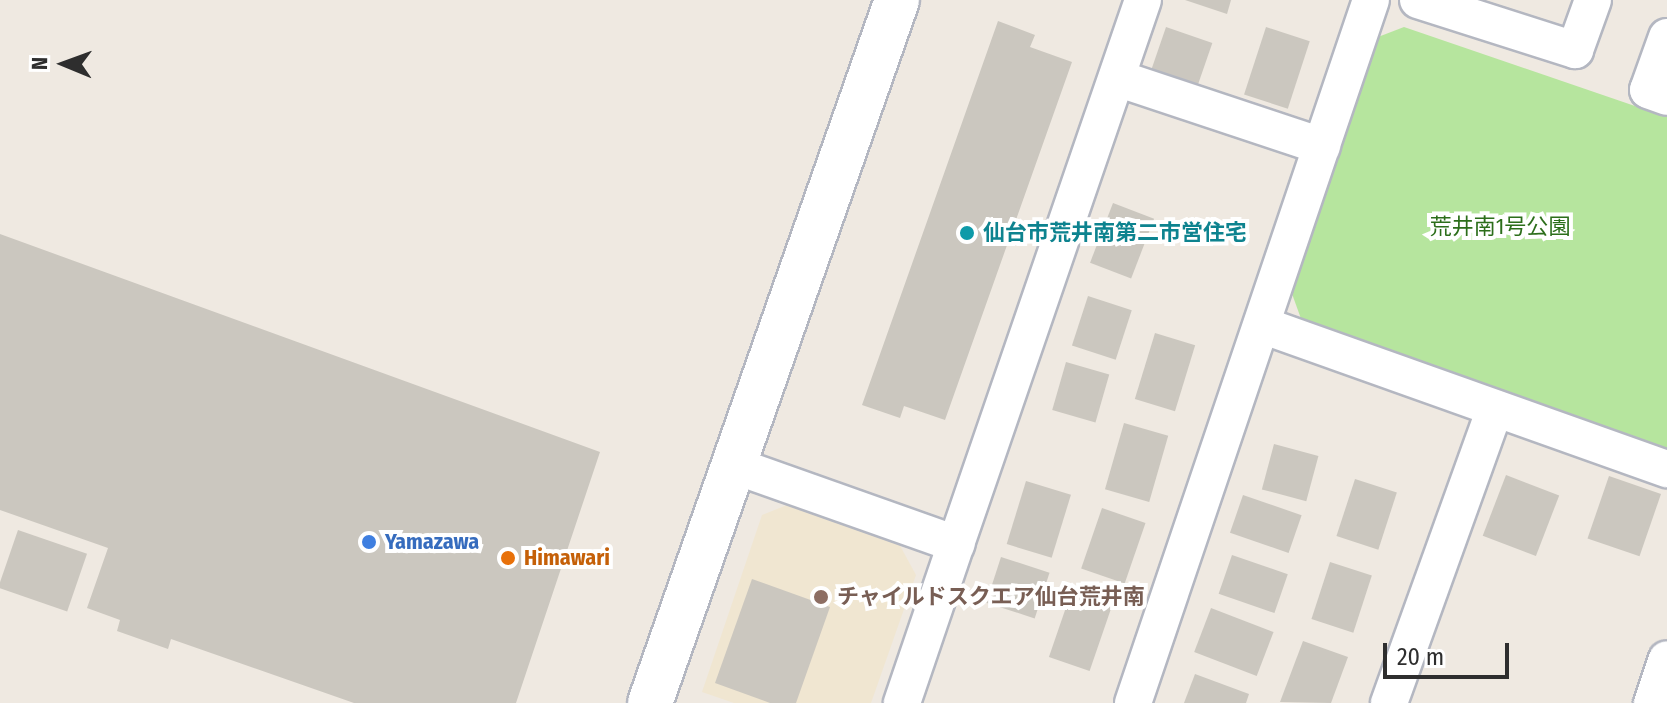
<!DOCTYPE html>
<meta charset="utf-8">
<style>
body{margin:0}
#map{position:relative;width:1667px;height:703px;overflow:hidden;background:#efe9e1;font-family:"Fira Sans Condensed","Noto Sans JP",sans-serif}
div>[style]{position:absolute}
.education>*{inset:0;background:#f0e6d1}
.green>*{inset:0;background:#b6e59e}
.building>*{inset:0;background:#cbc7bf;transform-origin:0 0}
.roads{filter:drop-shadow(2px 0 #b4b7c1) drop-shadow(-2px 0 #b4b7c1) drop-shadow(0 2px #b4b7c1) drop-shadow(0 -2px #b4b7c1)}
.minor>*{height:36px;margin:-18px;padding:0 18px;transform-origin:18px;border-radius:18px;background:#fff}
.tertiary>*{height:44px;margin:-22px;padding:0 22px;transform-origin:22px;border-radius:22px;background:#fff}
.dots>*{width:22px;height:22px;translate:-50% -50%;box-sizing:border-box;border:4px solid #fff;border-radius:50%}
span{translate:-50% -50%;white-space:nowrap;text-align:center;line-height:1.15;-webkit-text-stroke:8px #fff;paint-order:stroke}
.park-label{font-size:22px;color:#2c6e1b}
.culture-label{font-size:22px;color:#0d838f;font-weight:700}
.left{translate:0 -50%;text-align:left}
.shop-label{font-size:22px;color:#366cbe;font-weight:700}
.food-label{font-size:22px;color:#c56008;font-weight:700}
.education-label{font-size:22px;color:#785e54;font-weight:700}
.north{position:absolute;left:24px;top:24px;width:80px;height:80px;-webkit-text-stroke:6px #fff;paint-order:stroke;rotate:271deg;font-size:22px;font-weight:700;line-height:32px;text-align:center;color:#2e2e2e}
.north::after{content:'';display:block;margin:auto;width:28px;height:36px;background:#2e2e2e;clip-path:polygon(50% 0,100% 100%,50% 72%,0 100%)}
.scale{position:absolute;left:1383px;top:643px;width:126px;height:36px;box-sizing:border-box;border:4px solid #2e2e2e;border-top:0;padding-left:10px;font-size:24px;line-height:28px;white-space:nowrap;color:#2e2e2e;-webkit-text-stroke:6px #fff;paint-order:stroke}
</style>
<div id="map">
<div class="education">
<div style="clip-path:polygon(787px 505px,898px 542px,916px 575px,871px 703px,734px 703px,702px 692px,762px 515px)"></div>
</div>
<div class="green">
<div style="clip-path:polygon(1404px 27px,1667px 117px,1667px 451px,1304px 327px,1291px 291px,1378px 37px)"></div>
</div>
<div class="building">
<div style="clip-path:polygon(1185px 0,1231px 0,1227px 14px)"></div>
<div style="clip-path:polygon(998px 21px,1035px 35px,1030px 47px,1072px 62px,945px 420px,904px 406px,900px 418px,862px 405px)"></div>
<div style="left:1166px;top:27px;width:49px;height:48px;rotate:19deg"></div>
<div style="left:1266px;top:27px;width:46px;height:71px;rotate:18deg"></div>
<div style="left:1113px;top:203px;width:44px;height:64px;rotate:21deg"></div>
<div style="clip-path:polygon(0 234px,600px 452px,516px 703px,354px 703px,171px 639px,168px 649px,117px 631px,120px 620px,87px 608px,108px 548px,0 510px)"></div>
<div style="left:1088px;top:296px;width:46px;height:52px;rotate:18deg"></div>
<div style="left:1155px;top:333px;width:42px;height:69px;rotate:17deg"></div>
<div style="left:1066px;top:362px;width:45px;height:50px;rotate:16deg"></div>
<div style="left:1124px;top:423px;width:46px;height:69px;rotate:16deg"></div>
<div style="left:1274px;top:444px;width:46px;height:47px;rotate:15deg"></div>
<div style="left:1506px;top:475px;width:57px;height:65px;rotate:21deg"></div>
<div style="left:1609px;top:476px;width:55px;height:66px;rotate:19deg"></div>
<div style="left:1355px;top:479px;width:44px;height:60px;rotate:18deg"></div>
<div style="left:1026px;top:481px;width:47px;height:66px;rotate:17deg"></div>
<div style="left:1243px;top:495px;width:62px;height:40px;rotate:19deg"></div>
<div style="left:1102px;top:508px;width:46px;height:64px;rotate:19deg"></div>
<div style="left:18px;top:530px;width:73px;height:61px;rotate:19deg"></div>
<div style="left:1232px;top:555px;width:59px;height:41px;rotate:19deg"></div>
<div style="left:1001px;top:557px;width:51px;height:48px;rotate:18deg"></div>
<div style="left:1330px;top:562px;width:44px;height:60px;rotate:18deg"></div>
<div style="clip-path:polygon(752px 579px,830px 607px,796px 703px,770px 703px,715px 683px)"></div>
<div style="left:1073px;top:587px;width:43px;height:74px;rotate:19deg"></div>
<div style="left:1211px;top:608px;width:67px;height:47px;rotate:21deg"></div>
<div style="clip-path:polygon(1303px 641px,1348px 657px,1331px 703px,1280px 702px)"></div>
<div style="clip-path:polygon(1195px 674px,1249px 694px,1246px 703px,1184px 703px)"></div>
</div>
<div class="roads">
<div class="minor">
<div style="left:1418px;top:0;width:165px;rotate:17.7deg"></div>
<div style="left:1575px;top:50px;width:53px;rotate:-70.2deg"></div>
<div style="left:1667px;top:37px;width:56px;rotate:109.7deg"></div>
<div style="left:1648px;top:90px;width:20px;rotate:20deg"></div>
<div style="left:1117px;top:78px;width:216px;rotate:18.4deg"></div>
<div style="left:1262px;top:325px;width:430px;rotate:19.6deg"></div>
<div style="left:733px;top:465px;width:237px;rotate:19.5deg"></div>
<div style="left:956px;top:544px;width:168px;rotate:108.8deg"></div>
<div style="left:956px;top:544px;width:575px;rotate:-71.03deg"></div>
<div style="left:1133px;top:703px;width:742px;rotate:-71.3deg"></div>
<div style="left:1389px;top:703px;width:313px;rotate:-70.2deg"></div>
<div style="left:1652px;top:703px;width:46px;rotate:-71.2deg"></div>
</div>
<div class="tertiary">
<div style="left:650px;top:703px;width:745px;rotate:-70.64deg"></div>
</div>
</div>
<div class="dots">
<div style="left:967px;top:233px;background:#0f9aa8"></div>
<div style="left:369px;top:542px;background:#3f7fe0"></div>
<div style="left:508px;top:558px;background:#e8710a"></div>
<div style="left:821px;top:597px;background:#8d6e63"></div>
</div>
<div class="park-label">
<span style="left:1500px;top:227px">荒井南1号公園</span>
</div>
<div class="culture-label">
<span class="left" style="left:983px;top:233px">仙台市荒井南第二市営住宅</span>
</div>
<div class="shop-label">
<span class="left" style="left:385px;top:542px">Yamazawa</span>
</div>
<div class="food-label">
<span class="left" style="left:524px;top:558px">Himawari</span>
</div>
<div class="education-label">
<span class="left" style="left:837px;top:597px">チャイルドスクエア仙台荒井南</span>
</div>
<div class="north">N</div>
<div class="scale">20 m</div>
</div>
